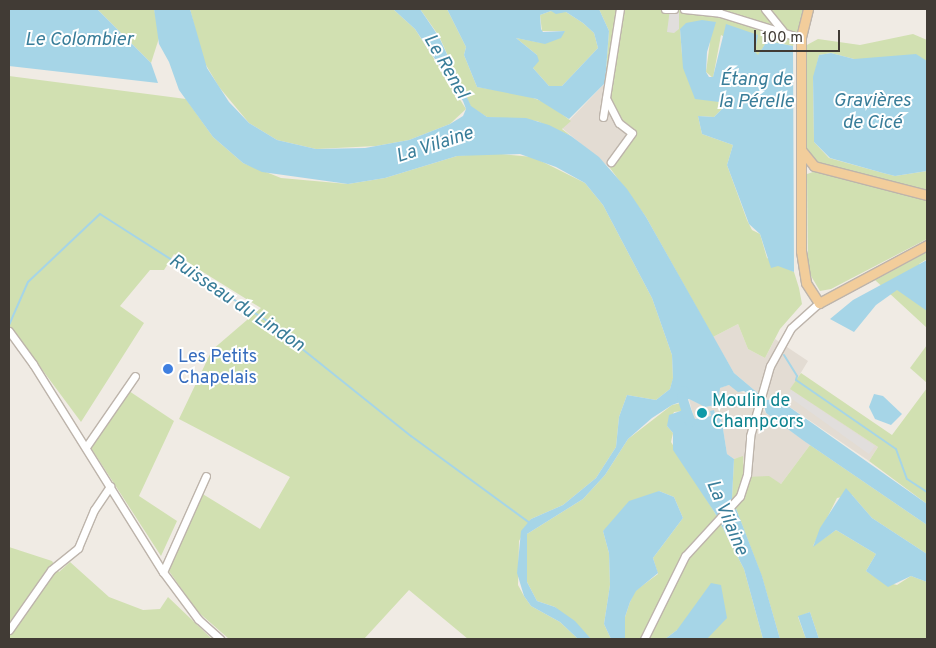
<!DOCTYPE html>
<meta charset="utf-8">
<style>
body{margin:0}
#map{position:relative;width:936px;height:648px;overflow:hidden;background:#f0ebe4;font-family:Overpass,sans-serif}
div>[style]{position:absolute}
.residential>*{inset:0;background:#e3dcd3}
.green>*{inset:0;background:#d1e0b1}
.parking>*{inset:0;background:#e1dedc}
.water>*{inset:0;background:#a6d5e7}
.stream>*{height:2px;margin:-1px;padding:0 1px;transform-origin:1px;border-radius:1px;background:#a6d5e7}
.river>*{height:10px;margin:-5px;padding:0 5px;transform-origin:5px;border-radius:5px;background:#a6d5e7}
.roads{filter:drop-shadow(1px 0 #bdb4ab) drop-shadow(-1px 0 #bdb4ab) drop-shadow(0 1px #bdb4ab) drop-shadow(0 -1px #bdb4ab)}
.minor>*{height:7px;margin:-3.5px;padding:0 3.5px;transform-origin:3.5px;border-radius:3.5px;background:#fff}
.major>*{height:9px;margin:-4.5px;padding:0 4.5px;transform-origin:4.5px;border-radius:4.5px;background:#f2cd9b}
.dots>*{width:14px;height:14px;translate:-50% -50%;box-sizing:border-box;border:2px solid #fff;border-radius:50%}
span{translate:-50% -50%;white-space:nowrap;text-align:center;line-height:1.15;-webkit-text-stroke:4px #fff;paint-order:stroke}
.shop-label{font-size:18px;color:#366cbe}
.left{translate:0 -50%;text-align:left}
.culture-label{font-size:18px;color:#0d838f}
.water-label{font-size:19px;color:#397d99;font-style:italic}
.frame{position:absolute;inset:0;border:10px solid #413b35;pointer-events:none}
.scale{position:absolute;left:754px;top:30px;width:86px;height:22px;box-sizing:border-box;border:2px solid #413b35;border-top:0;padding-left:6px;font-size:15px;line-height:18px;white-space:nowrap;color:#413b35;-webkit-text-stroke:4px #fff;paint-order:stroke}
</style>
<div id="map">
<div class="residential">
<div style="clip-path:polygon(605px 83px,608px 96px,636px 134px,610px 168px,562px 128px)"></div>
<div style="clip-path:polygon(738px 324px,748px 349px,765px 358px,775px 339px,808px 361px,791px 389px,878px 447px,869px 461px,778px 399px,766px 400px,734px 373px,713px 337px)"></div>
<div style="clip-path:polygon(729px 385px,756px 400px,766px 413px,810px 445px,781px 484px,744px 477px,743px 457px,734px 459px,727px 454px,721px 416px,716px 417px,714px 410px,712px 416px,694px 419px,689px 399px,706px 407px,718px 405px,719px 388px)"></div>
</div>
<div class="green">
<div style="clip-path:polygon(97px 9px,154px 9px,160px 35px,151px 63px)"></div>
<div style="clip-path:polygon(190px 9px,393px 9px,415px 29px,466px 109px,450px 124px,409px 140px,376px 146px,316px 149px,277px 140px,249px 123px,219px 87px,203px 60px)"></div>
<div style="clip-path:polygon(420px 9px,447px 9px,466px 47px,464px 55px,477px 87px,522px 94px,547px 103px,571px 121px,562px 129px,571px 136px,537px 121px,487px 117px,471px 107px,439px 36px)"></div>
<div style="clip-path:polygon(599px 9px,804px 9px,793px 46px,767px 41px,758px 56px,721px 35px,713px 78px,706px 72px,710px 42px,680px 29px,682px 55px,723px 108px,714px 117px,698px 116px,702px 134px,733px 145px,727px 165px,747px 220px,752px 230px,760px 234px,767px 258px,794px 272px,799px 288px,802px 304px,780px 329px,765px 358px,748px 349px,738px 324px,713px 337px,646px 217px,610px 168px,635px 134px,620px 121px,608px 96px,605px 83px,609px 31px)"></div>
<div style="clip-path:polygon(551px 11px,566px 12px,583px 23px,594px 33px,598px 48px,562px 86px,549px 86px,533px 68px,537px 55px,516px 38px,542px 43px,565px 31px,542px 31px,540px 15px)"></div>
<div style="clip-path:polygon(913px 34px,927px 40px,927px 61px,854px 59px,831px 53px,819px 55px,813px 81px,814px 142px,829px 158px,883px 173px,895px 176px,927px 171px,927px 191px,816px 163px,806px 153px,805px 46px,818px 39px,860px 45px)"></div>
<div style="clip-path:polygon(9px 76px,186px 99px,213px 137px,243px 163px,281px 178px,348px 184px,385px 178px,457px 156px,490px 153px,533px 157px,585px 183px,603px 205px,652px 298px,672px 355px,673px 379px,670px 389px,656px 400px,627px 395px,619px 417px,616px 447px,596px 478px,563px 505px,531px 519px,519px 541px,518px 585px,524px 596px,531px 606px,560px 622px,578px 639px,468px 639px,409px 590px,364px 639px,229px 639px,197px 611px,169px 571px,201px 493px,260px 529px,290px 477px,179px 419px,212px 350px,261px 308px,174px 254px,164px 270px,150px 270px,120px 306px,144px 323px,81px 422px,9px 325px)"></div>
<div style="clip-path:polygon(819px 170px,927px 199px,927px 239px,831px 289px,820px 291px,808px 271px,807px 174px)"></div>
<div style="clip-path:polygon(927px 252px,927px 259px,919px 264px,927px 275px,927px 328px,875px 280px)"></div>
<div style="clip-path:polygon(927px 345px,927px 383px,910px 368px)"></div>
<div style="clip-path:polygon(801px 373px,892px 435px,927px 388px,927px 504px,869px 461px,878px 447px,790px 389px)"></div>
<div style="clip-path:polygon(129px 391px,174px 421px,139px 496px,177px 521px,161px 556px,91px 448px)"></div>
<div style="clip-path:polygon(681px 403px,683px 411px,674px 412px,667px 426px,673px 433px,671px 442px,715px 513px,744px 569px,763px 639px,707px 639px,677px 630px,665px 639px,625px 639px,625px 617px,630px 602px,635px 591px,658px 574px,653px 558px,683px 518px,674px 497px,659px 491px,603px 531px,609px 553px,610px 585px,604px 624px,611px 639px,591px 639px,555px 607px,537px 601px,527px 582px,527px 534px,583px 499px,605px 475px,628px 439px,672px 405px)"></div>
<div style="clip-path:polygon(810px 445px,927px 525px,927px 554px,872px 518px,852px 495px,837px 498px,813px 546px,836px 530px,876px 554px,866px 571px,881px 581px,897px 585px,911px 576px,927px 582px,927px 639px,819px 639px,810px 612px,798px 617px,806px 639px,780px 639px,762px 577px,732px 498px,734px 459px,743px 456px,744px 477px,769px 476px,781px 484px)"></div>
<div style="clip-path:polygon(9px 547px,52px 561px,59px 572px,70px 562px,109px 597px,143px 610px,160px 609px,168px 597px,212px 639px,9px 639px)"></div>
</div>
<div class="parking">
<div style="clip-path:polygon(670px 9px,679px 9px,679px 29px,674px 33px,667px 32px)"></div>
<div style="clip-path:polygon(791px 390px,875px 446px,869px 454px,788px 396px)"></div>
</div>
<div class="water">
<div style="clip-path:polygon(9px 9px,97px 9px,151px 63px,158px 83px,9px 66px)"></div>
<div style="clip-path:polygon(154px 9px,190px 9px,207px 68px,229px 102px,249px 123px,277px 140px,316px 149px,365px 148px,409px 140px,450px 124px,463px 116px,466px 109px,463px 101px,415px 29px,393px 9px,420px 9px,439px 37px,471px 106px,487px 117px,526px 118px,549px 125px,571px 136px,599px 157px,627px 189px,646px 217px,734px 373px,766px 400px,778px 399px,927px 504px,927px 525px,804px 441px,766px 413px,764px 406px,744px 391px,738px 392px,729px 385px,720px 388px,718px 405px,705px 407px,689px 399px,672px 405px,652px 418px,628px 439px,605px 475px,583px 499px,527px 534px,527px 582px,537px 601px,555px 607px,575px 621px,591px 639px,578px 639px,560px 622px,531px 606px,524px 596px,517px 573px,521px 531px,531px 519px,563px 505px,596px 478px,616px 447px,619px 417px,627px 395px,656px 400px,670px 389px,673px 378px,672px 355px,652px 298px,603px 205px,585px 183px,556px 167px,520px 154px,457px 156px,385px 178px,348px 184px,262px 172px,243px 163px,213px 137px,179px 90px,169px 62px,159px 44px)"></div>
<div style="clip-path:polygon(evenodd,447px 9px,599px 9px,609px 31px,605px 83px,569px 119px,537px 99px,477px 87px,464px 55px,466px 47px,447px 9px,551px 11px,556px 14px,566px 12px,583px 23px,594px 33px,598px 48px,562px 86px,549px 86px,533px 68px,539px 61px,537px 55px,516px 38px,545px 44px,561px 38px,565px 31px,543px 32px,541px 29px,540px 15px,551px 11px)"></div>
<div style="clip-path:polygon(702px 20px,716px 22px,707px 52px,706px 72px,709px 77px,713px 77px,726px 24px,758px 35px,755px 52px,758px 55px,767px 41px,793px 46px,794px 272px,778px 266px,771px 268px,760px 234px,749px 224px,727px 165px,733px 145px,702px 134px,698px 116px,714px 117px,723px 108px,719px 102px,695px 99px,683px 68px,680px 29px,686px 23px)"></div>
<div style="clip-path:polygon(831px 53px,854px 59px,916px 54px,927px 61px,927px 171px,895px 176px,883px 173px,830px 158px,814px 142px,813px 77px,819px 55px)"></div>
<div style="clip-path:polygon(927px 260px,927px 311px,897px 290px,876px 305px,854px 332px,830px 319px,853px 300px)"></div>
<div style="clip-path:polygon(874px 394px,883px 396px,902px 414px,891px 425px,875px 419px,869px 407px)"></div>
<div style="clip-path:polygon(686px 409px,691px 410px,695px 419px,711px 416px,710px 411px,714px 410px,716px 417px,721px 416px,727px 454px,734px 459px,732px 498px,762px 576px,780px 639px,763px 639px,744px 569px,715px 513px,673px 450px,673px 433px,667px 426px,669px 415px)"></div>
<div style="clip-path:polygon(846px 488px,872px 518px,927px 554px,927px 582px,911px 576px,888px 587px,866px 571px,876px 554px,836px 530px,813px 547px,820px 528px)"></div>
<div style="clip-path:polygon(659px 491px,674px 497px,683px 518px,653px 558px,658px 573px,636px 591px,630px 602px,625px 617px,625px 639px,611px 639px,604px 624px,610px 585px,609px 553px,603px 531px,629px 501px)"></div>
<div style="clip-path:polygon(711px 583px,721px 585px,727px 618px,707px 639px,665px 639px,677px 630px)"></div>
<div style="clip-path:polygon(810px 612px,819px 639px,806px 639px,798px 616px)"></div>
</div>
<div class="stream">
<div style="left:9px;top:325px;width:47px;rotate:-66.2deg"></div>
<div style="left:28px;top:282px;width:99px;rotate:-43.4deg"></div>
<div style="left:100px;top:214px;width:197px;rotate:32.6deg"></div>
<div style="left:266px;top:320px;width:186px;rotate:38.7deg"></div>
<div style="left:411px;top:436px;width:147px;rotate:36.2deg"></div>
<div style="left:784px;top:355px;width:25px;rotate:58deg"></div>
<div style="left:797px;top:376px;width:4px;rotate:104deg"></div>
<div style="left:796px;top:380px;width:121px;rotate:34.6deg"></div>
<div style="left:896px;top:449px;width:32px;rotate:70deg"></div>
<div style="left:907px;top:479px;width:24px;rotate:33deg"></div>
</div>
<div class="river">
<div style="left:684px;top:391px;width:6px;rotate:108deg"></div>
<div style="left:682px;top:397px;width:26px;rotate:72deg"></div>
</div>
<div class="roads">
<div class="minor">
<div style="left:665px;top:9px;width:9px"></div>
<div style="left:684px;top:9px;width:36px;rotate:6deg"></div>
<div style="left:720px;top:13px;width:85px;rotate:17.2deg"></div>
<div style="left:765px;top:9px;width:28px;rotate:51deg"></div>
<div style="left:606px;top:98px;width:28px;rotate:63deg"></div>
<div style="left:619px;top:123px;width:16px;rotate:38deg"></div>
<div style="left:632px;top:133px;width:36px;rotate:126deg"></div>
<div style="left:603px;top:117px;width:109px;rotate:-81.1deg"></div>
<div style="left:9px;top:331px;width:41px;rotate:54deg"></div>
<div style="left:33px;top:364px;width:245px;rotate:58deg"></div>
<div style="left:163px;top:572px;width:59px;rotate:53.3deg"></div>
<div style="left:198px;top:619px;width:30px;rotate:42deg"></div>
<div style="left:86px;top:447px;width:86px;rotate:-55.4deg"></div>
<div style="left:163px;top:572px;width:105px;rotate:-65.9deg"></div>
<div style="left:9px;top:630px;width:73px;rotate:-55deg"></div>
<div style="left:51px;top:570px;width:35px;rotate:-39deg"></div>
<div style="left:78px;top:548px;width:41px;rotate:-67.2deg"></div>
<div style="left:94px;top:510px;width:29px;rotate:-56deg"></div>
<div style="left:644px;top:639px;width:93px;rotate:-63.7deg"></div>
<div style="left:685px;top:556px;width:81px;rotate:-47.5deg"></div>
<div style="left:740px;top:496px;width:23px;rotate:-72deg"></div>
<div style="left:747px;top:474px;width:38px;rotate:-85deg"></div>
<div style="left:750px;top:436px;width:73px;rotate:-74.1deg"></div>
<div style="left:770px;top:366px;width:43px;rotate:-61.1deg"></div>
<div style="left:791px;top:328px;width:38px;rotate:-42deg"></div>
</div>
<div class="major">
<div style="left:808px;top:9px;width:30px;rotate:104deg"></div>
<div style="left:801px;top:38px;width:213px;rotate:90deg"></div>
<div style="left:801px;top:251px;width:32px;rotate:81deg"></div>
<div style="left:806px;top:283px;width:24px;rotate:57deg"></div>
<div style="left:819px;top:303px;width:123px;rotate:-28.2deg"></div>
<div style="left:802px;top:151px;width:19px;rotate:51deg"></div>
<div style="left:814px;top:166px;width:117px;rotate:14.4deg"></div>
</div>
</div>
<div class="dots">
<div style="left:168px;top:369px;background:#3f7fe0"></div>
<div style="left:702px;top:413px;background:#0f9aa8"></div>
</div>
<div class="shop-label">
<span class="left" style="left:178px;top:369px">Les Petits<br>Chapelais</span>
</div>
<div class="culture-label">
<span class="left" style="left:712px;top:413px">Moulin de<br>Champcors</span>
</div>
<div class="water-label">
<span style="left:79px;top:41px">Le Colombier</span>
<span style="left:445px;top:67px;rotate:60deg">Le Renel</span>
<span style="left:756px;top:92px">Étang de<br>la Pérelle</span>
<span style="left:872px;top:113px">Gravières<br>de Cicé</span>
<span style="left:435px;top:146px;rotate:-18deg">La Vilaine</span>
<span style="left:236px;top:304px;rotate:34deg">Ruisseau du Lindon</span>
<span style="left:726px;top:518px;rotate:67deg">La Vilaine</span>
</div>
<div class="frame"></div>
<div class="scale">100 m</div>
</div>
